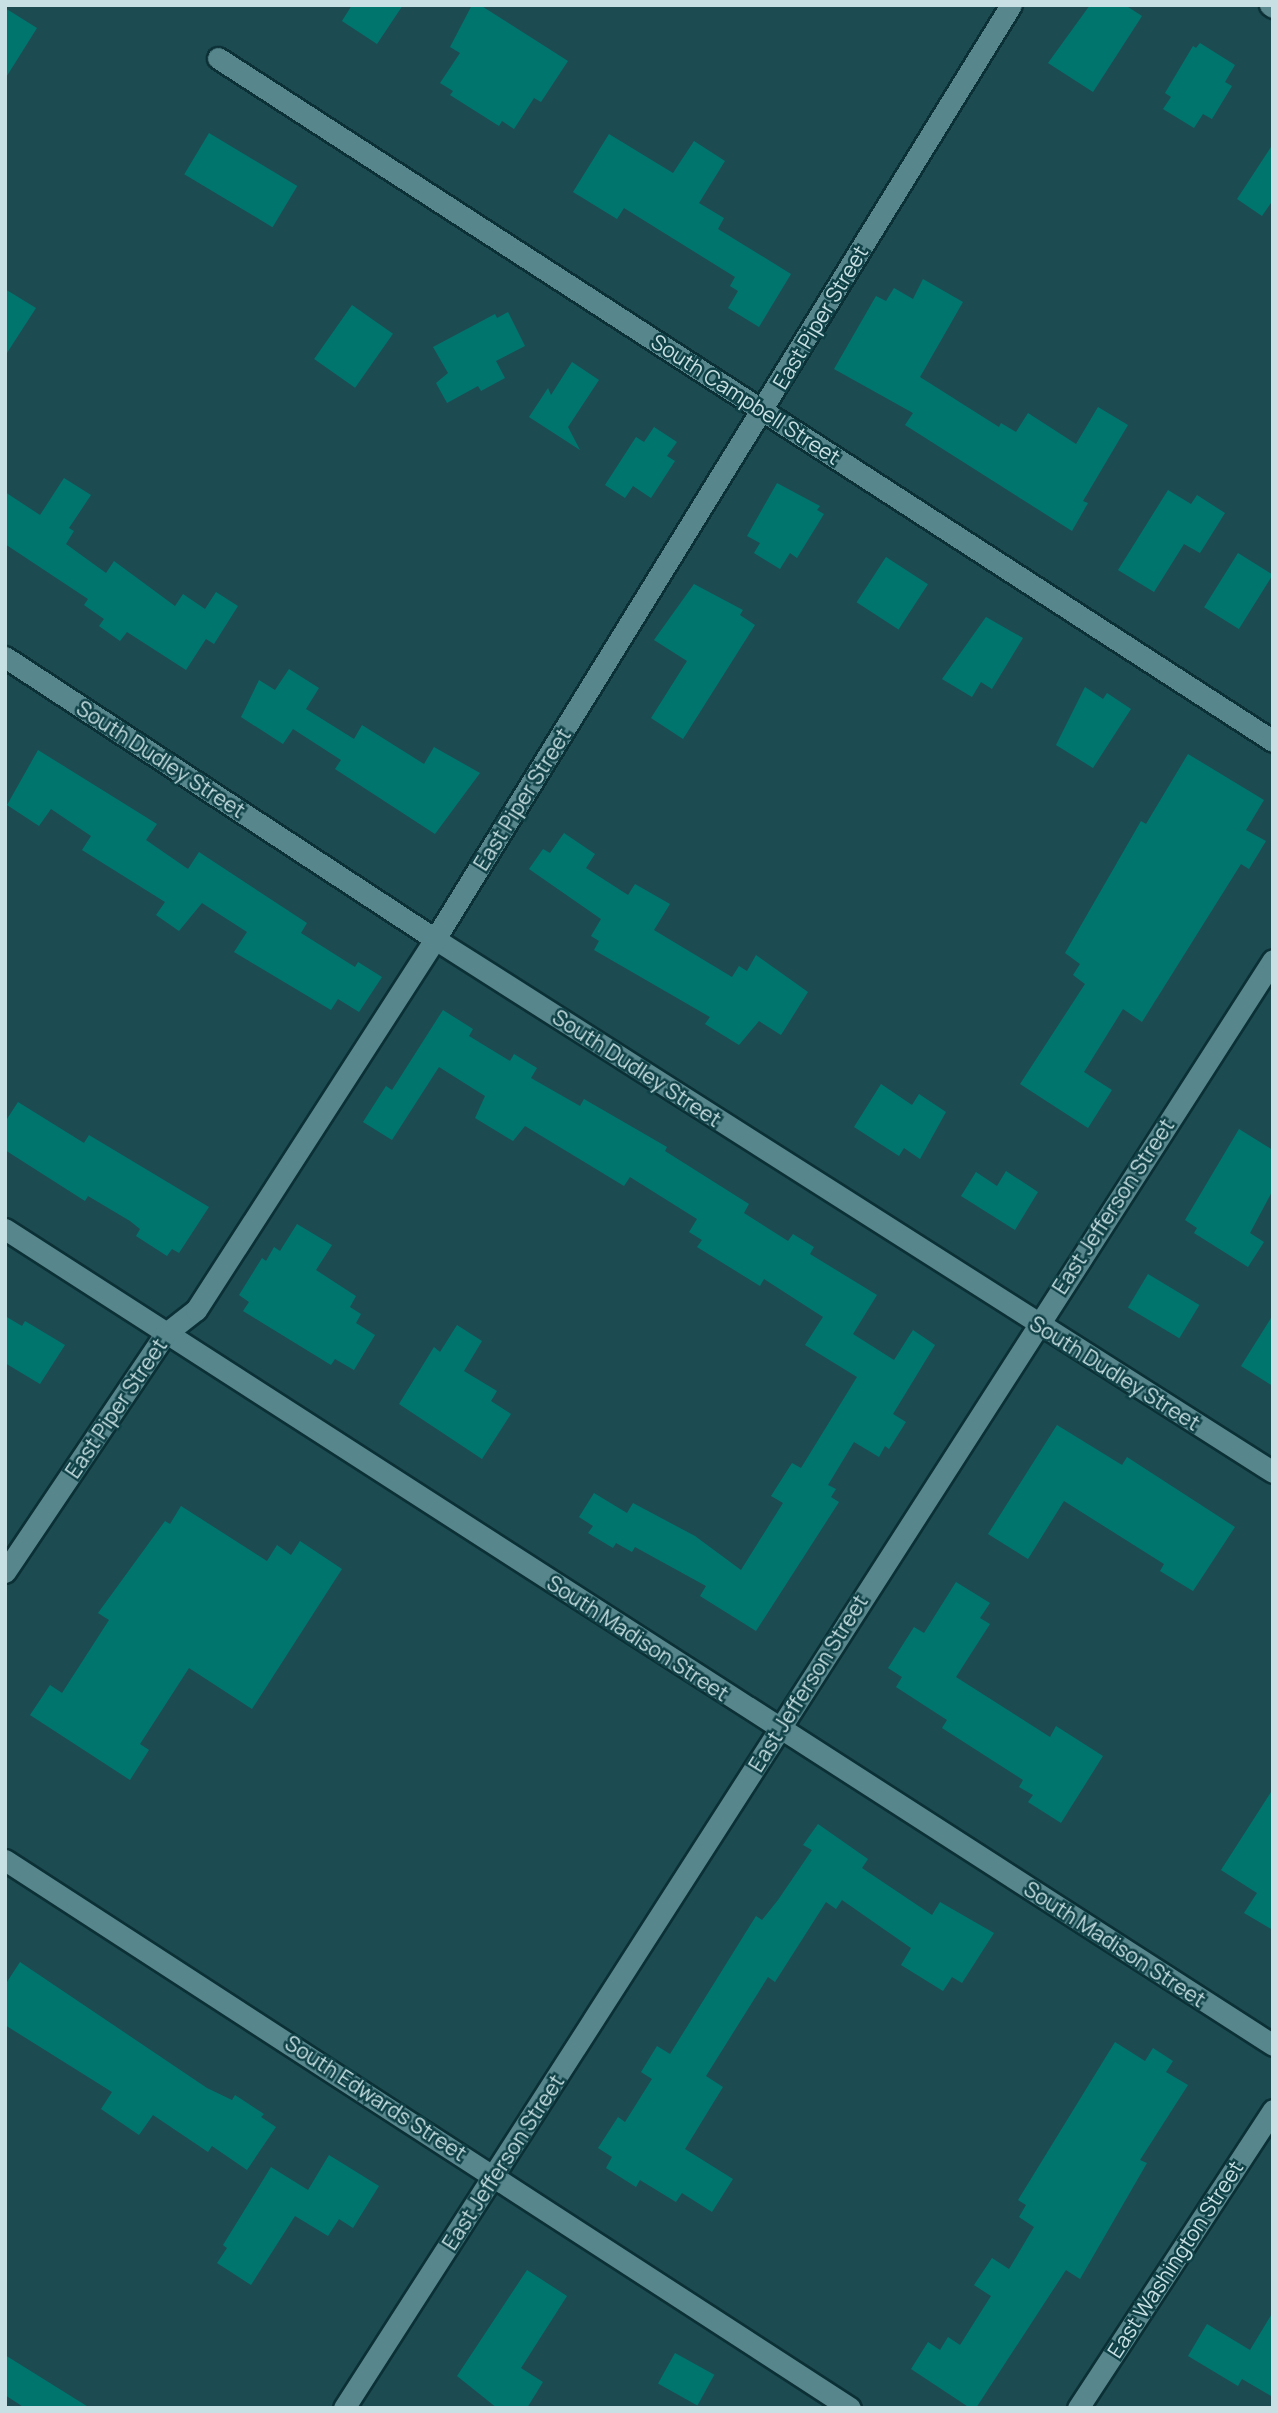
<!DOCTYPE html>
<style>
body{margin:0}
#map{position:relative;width:1278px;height:2413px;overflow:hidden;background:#1c4c52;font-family:Manrope,sans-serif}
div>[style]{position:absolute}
.building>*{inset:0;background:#00756e;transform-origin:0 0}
.roads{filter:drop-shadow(2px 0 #0b3035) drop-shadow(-2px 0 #0b3035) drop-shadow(0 2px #0b3035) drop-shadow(0 -2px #0b3035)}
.minor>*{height:21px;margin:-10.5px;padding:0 10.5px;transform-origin:10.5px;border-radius:10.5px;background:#57868d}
.tertiary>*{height:21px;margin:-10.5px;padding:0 10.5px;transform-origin:10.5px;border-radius:10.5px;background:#57868d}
span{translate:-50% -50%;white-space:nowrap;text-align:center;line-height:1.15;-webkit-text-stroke:5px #0f4147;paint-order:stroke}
.street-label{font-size:21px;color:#c8e0e3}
.frame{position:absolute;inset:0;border:7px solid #c8e0e3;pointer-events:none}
</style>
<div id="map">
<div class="building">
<div style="clip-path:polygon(352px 5px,403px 5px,377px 44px,342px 21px)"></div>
<div style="clip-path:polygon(472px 5px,480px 5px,568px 61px,541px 102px,534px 98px,514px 129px,502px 121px,499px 126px,450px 95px,453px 91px,440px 83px,460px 53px,450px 47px)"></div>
<div style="clip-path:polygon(1090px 5px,1125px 5px,1142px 16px,1093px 92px,1048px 63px)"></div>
<div style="clip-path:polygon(5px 8px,37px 28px,5px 79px)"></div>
<div style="clip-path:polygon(1200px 43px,1235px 65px,1225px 82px,1232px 86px,1212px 119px,1203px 114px,1194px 128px,1163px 109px,1171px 97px,1165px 93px,1193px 46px,1196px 48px)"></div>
<div style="left:209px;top:133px;width:103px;height:48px;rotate:31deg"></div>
<div style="clip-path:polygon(609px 134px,673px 173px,694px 141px,725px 161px,699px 203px,724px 218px,718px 229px,791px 274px,759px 327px,728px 308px,738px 291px,730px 286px,735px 277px,624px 208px,617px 219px,573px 192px)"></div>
<div style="clip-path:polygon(1273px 144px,1273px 200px,1262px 216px,1237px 199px)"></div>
<div style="clip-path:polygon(923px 279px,963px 302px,920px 377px,999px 427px,1001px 423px,1016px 432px,1028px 413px,1076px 444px,1098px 407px,1128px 425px,1083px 501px,1088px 503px,1072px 531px,905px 425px,913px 413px,834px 369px,876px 296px,886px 301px,894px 288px,913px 299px)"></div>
<div style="clip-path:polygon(5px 289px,36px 308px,5px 356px)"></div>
<div style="left:352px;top:305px;width:50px;height:66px;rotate:35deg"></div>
<div style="clip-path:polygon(508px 312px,525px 346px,496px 361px,505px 378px,481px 391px,478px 386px,447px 403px,436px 383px,448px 373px,433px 347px,495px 314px,497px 318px)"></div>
<div style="clip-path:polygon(572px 362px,599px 380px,568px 427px,580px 450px,529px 417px,548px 388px,551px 395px)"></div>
<div style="clip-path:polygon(654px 427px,677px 442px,667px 456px,675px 461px,651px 498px,633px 486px,625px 498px,605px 485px,636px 437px,644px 442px)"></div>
<div style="clip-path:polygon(64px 478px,91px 495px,69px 528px,74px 531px,66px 544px,106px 573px,114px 561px,175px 606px,183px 594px,205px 609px,216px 592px,238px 606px,214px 644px,206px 639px,186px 670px,127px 632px,120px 641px,99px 626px,104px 619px,84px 605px,88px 599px,5px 544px,5px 492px,40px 515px)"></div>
<div style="clip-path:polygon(777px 483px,820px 506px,817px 510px,824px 514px,797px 558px,790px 553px,780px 569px,754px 553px,760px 543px,747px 536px)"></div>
<div style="clip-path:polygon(1168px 490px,1191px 504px,1197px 495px,1225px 513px,1200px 553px,1184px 544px,1154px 592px,1118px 570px)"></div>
<div style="left:1238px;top:553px;width:41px;height:64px;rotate:32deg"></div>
<div style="left:886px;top:557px;width:50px;height:54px;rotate:33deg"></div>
<div style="clip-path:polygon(694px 584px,743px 610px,740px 615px,755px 625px,683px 739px,651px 718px,687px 661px,654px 640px)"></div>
<div style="clip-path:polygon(986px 617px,1023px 638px,992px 689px,981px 682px,972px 697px,942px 679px)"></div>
<div style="clip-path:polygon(289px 669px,319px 688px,306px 709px,354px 739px,362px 725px,424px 764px,434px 747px,480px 773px,435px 834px,335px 769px,341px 760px,293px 729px,283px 744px,241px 717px,259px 680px,275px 690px)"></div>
<div style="clip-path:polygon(1085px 687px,1103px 699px,1107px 693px,1131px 709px,1093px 768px,1056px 745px)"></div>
<div style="clip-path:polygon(38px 750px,157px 824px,146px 840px,188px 869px,199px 852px,307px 923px,301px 933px,355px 967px,358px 962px,382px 977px,359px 1012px,338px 999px,331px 1010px,234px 952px,247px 932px,202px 903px,179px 931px,156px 915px,165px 902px,82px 850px,91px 836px,51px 809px,39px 826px,7px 805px)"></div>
<div style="clip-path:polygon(1188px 754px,1264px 800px,1246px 830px,1266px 841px,1249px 869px,1241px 864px,1142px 1022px,1123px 1009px,1084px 1072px,1112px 1090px,1088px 1128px,1020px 1084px,1085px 984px,1073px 975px,1080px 964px,1065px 953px,1141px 821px,1146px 824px)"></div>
<div style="clip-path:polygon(564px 833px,595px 854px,586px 868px,628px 895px,635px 884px,670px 904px,654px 930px,732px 977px,739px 966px,747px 971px,756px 955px,808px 992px,781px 1035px,759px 1021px,739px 1045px,705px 1024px,710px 1017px,594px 950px,599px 941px,591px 936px,601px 919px,529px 869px,543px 849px,550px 853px)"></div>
<div style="clip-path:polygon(443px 1010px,473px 1029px,469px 1036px,510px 1061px,514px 1054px,537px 1068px,531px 1078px,580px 1106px,584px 1099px,667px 1147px,665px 1151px,749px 1204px,744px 1213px,788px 1241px,793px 1234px,814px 1247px,810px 1254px,877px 1295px,853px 1334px,894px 1360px,913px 1330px,935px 1345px,893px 1414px,906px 1422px,889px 1449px,885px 1446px,879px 1457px,854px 1442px,828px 1485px,836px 1489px,831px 1497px,839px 1502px,756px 1631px,700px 1596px,706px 1586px,635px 1547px,632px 1552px,616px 1543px,613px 1548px,588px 1533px,593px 1526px,579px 1517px,594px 1493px,627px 1513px,633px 1503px,695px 1536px,741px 1570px,783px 1503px,771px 1496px,792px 1463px,801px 1468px,857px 1377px,805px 1345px,823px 1317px,764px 1279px,760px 1286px,697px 1247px,702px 1240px,689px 1232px,697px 1219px,630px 1177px,624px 1186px,525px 1126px,513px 1141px,475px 1118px,485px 1096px,439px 1067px,392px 1140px,363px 1122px,386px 1086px,392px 1090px)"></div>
<div style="clip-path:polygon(881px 1084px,912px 1105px,919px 1094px,946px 1112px,920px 1159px,904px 1148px,899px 1156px,854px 1127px)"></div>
<div style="clip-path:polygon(18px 1102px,84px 1143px,89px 1135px,209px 1207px,179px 1253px,172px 1249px,167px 1256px,136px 1236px,140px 1229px,130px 1221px,88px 1196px,85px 1201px,5px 1150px,5px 1122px)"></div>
<div style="clip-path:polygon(1239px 1129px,1273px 1150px,1273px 1190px,1250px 1233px,1264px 1242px,1248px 1267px,1194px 1233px,1197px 1228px,1185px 1220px)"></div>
<div style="clip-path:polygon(1006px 1171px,1038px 1192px,1015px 1230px,961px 1196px,976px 1172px,997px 1186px)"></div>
<div style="clip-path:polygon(297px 1224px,332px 1245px,316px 1270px,356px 1296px,350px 1307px,361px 1314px,356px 1323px,375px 1335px,354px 1370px,335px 1359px,331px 1365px,243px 1311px,249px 1302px,239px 1295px,262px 1258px,266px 1261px,274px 1247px,280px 1251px)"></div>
<div style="left:1148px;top:1274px;width:60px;height:39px;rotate:31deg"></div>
<div style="clip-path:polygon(1273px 1315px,1273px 1386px,1241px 1366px)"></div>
<div style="clip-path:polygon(5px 1316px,22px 1326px,25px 1321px,65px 1345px,40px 1384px,5px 1363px)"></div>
<div style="clip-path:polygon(457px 1325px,482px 1341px,464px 1371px,497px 1391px,491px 1401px,511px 1414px,482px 1459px,399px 1404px,434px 1347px,440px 1352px)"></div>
<div style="clip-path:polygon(1057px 1425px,1122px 1465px,1127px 1457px,1235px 1527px,1193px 1591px,1160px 1571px,1164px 1564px,1064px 1501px,1028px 1559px,988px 1534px)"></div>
<div style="clip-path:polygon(181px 1506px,267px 1561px,277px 1545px,291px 1555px,300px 1541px,342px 1569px,252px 1709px,189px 1668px,140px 1744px,149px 1750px,130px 1780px,30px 1715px,50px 1685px,62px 1693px,109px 1620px,98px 1613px,165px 1521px,170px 1524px)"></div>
<div style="clip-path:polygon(956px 1582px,990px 1603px,980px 1618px,990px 1624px,956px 1677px,1050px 1737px,1056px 1726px,1103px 1756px,1061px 1823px,1028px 1802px,1033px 1795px,1019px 1787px,1023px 1780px,942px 1728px,947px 1720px,896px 1687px,902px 1677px,888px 1668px,914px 1627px,924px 1633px)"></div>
<div style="clip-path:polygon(1273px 1789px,1273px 1930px,1244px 1913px,1257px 1893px,1221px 1870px)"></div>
<div style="clip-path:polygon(818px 1824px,868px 1859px,862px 1868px,932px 1915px,940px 1902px,994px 1933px,962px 1983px,952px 1977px,943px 1991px,901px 1965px,911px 1948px,842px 1900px,836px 1909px,826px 1902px,775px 1982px,768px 1977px,706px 2076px,723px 2087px,685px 2149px,733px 2179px,712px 2212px,682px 2193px,676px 2202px,640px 2180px,636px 2187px,606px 2168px,612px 2157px,598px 2148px,618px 2117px,625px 2122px,652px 2079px,641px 2072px,657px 2046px,670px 2054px,756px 1916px,762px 1920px,778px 1900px,812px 1850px,803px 1845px)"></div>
<div style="clip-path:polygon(20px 1962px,207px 2088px,232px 2100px,235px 2095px,264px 2114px,261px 2117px,276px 2127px,247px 2170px,212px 2146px,208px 2152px,153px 2115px,139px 2135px,101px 2109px,112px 2092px,5px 2025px,5px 1985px)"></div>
<div style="clip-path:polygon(1115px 2042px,1145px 2061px,1153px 2048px,1173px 2061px,1166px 2072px,1188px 2085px,1140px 2160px,1147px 2163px,1080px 2279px,1066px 2270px,976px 2408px,970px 2408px,911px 2369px,928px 2342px,940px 2350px,948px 2337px,960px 2345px,991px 2296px,974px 2285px,992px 2258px,1009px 2269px,1034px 2227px,1019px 2217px,1026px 2205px,1018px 2200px)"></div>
<div style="clip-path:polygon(329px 2155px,379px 2186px,353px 2228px,339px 2219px,328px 2236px,295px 2216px,251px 2285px,217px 2263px,227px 2248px,223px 2245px,271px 2167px,308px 2190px)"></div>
<div style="clip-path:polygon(527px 2270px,567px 2296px,521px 2368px,543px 2382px,527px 2408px,497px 2408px,457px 2376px)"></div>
<div style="clip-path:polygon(1273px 2312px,1273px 2397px,1242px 2379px,1238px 2386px,1188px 2356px,1207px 2324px,1250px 2350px)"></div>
<div style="left:675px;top:2353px;width:45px;height:35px;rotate:29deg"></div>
<div style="clip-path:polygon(5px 2355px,90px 2408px,25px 2408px,5px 2395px)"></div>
</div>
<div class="roads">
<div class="minor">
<div style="left:218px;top:58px;width:1257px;rotate:32.92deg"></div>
<div style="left:5px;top:657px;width:514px;rotate:33.26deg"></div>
<div style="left:435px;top:939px;width:993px;rotate:32.46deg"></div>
<div style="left:5px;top:1229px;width:1508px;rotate:32.76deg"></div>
<div style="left:5px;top:1572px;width:287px;rotate:-56.1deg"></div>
<div style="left:165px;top:1334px;width:39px;rotate:-38deg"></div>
<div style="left:196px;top:1310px;width:441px;rotate:-57.2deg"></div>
<div style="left:435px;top:939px;width:1097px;rotate:-58.34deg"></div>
<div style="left:5px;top:1860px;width:1007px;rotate:32.96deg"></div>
<div style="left:344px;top:2408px;width:1720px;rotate:-57.32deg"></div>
<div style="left:1078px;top:2408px;width:356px;rotate:-56.8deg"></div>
</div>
<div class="tertiary">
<div style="left:1270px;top:5px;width:4px;rotate:34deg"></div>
</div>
</div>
<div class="street-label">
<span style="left:820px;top:317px;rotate:-59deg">East Piper Street</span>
<span style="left:746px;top:399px;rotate:33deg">South Campbell Street</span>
<span style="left:161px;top:759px;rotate:33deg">South Dudley Street</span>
<span style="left:522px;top:799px;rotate:-58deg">East Piper Street</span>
<span style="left:637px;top:1068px;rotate:33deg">South Dudley Street</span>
<span style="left:1113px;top:1206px;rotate:-57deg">East Jefferson Street</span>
<span style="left:1115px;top:1373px;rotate:32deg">South Dudley Street</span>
<span style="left:116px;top:1408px;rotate:-56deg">East Piper Street</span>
<span style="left:638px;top:1638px;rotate:33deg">South Madison Street</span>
<span style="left:808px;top:1683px;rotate:-58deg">East Jefferson Street</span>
<span style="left:1115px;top:1944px;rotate:33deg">South Madison Street</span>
<span style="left:376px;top:2098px;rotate:33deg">South Edwards Street</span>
<span style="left:503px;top:2162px;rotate:-57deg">East Jefferson Street</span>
<span style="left:1175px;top:2259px;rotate:-57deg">East Washington Street</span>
</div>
<div class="frame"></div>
</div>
